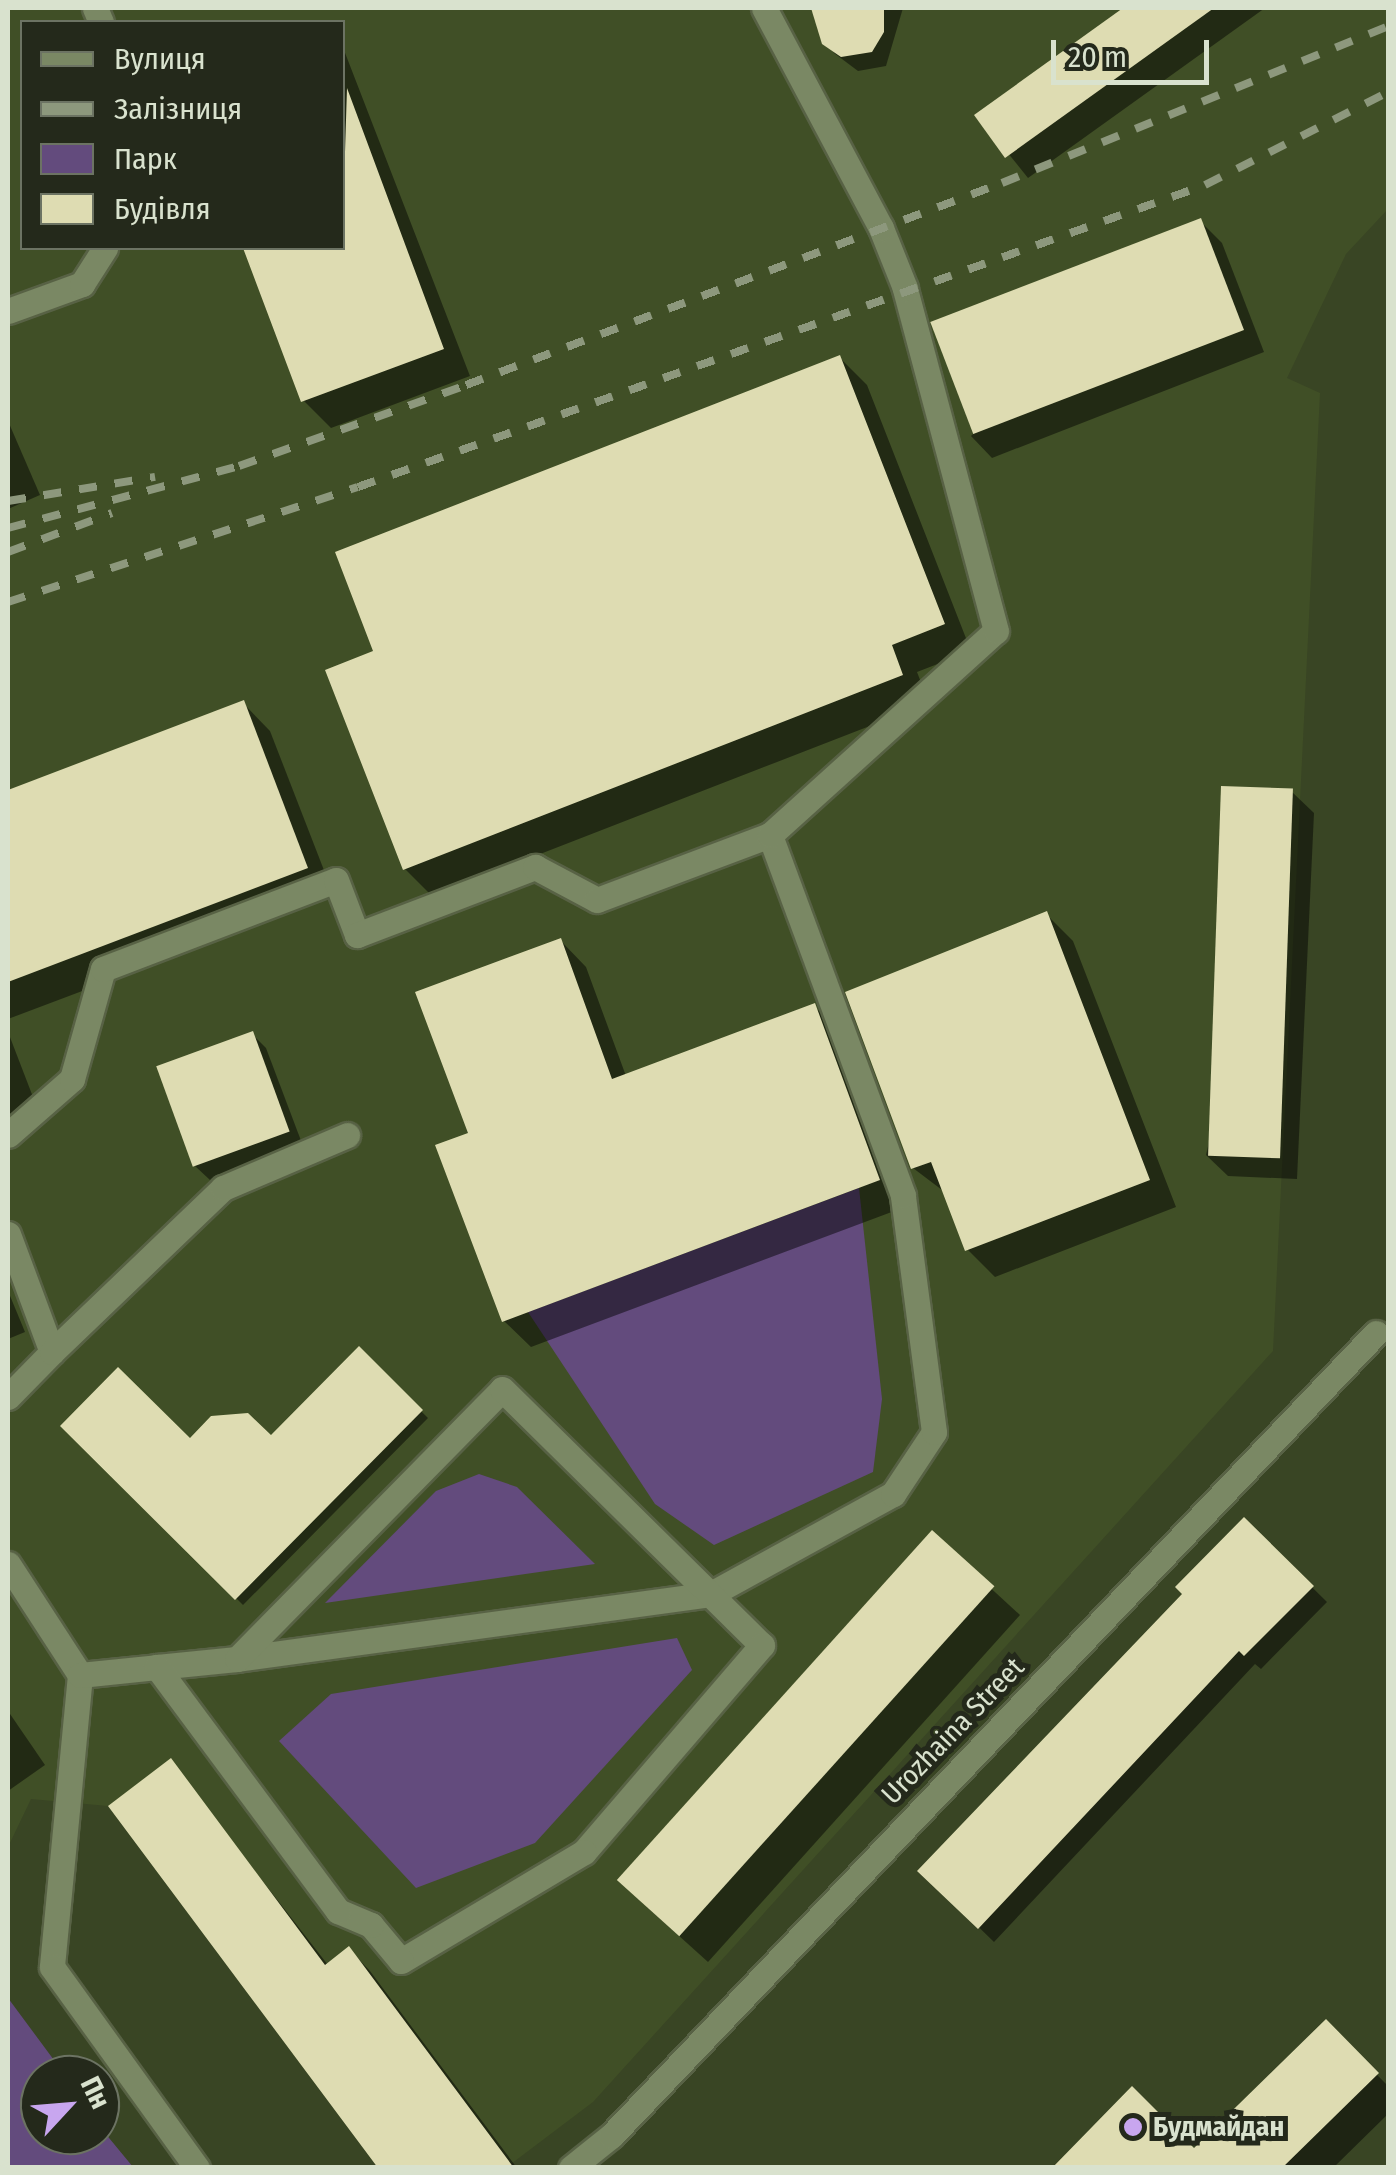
<!DOCTYPE html>
<meta charset="utf-8">
<style>
body{margin:0}
#map{position:relative;width:1396px;height:2175px;overflow:hidden;background:#394524;font-family:"Fira Sans Condensed",sans-serif}
div>[style]{position:absolute}
.built>*{inset:0;background:#404f26}
.green>*{inset:0;background:#634b7d}
.shadow>*{inset:0;background:#0007}
.building>*{inset:0;background:#dedcb2;transform-origin:0 0}
.roads{filter:drop-shadow(2px 0 #586245) drop-shadow(-2px 0 #586245) drop-shadow(0 2px #586245) drop-shadow(0 -2px #586245)}
.minor>*{height:25px;margin:-12.5px;padding:0 12.5px;transform-origin:12.5px;border-radius:12.5px;background:#7a8864}
.rail>*{height:8px;margin-top:-4px;transform-origin:0;background:repeating-linear-gradient(90deg,#8d987d 0 18px,transparent 0 36px)}
.dots>*{width:28px;height:28px;translate:-50% -50%;box-sizing:border-box;border:5px solid #24291b;border-radius:50%}
span{translate:-50% -50%;white-space:nowrap;text-align:center;line-height:1.15;-webkit-text-stroke:10px #24291b;paint-order:stroke}
.street-label{font-size:28px;color:#d9e2ce}
.poi-label{font-size:28px;color:#d9e2ce;font-weight:700}
.left{translate:0 -50%;text-align:left}
.frame{position:absolute;inset:0;border:10px solid #d9e2ce;pointer-events:none}
.legend{position:absolute;left:20px;top:20px;width:325px;height:230px;box-sizing:border-box;background:#24291b;border:2px solid #6c7363;margin:0;padding:12px 18px;list-style:none;font-size:30px;color:#d9e2ce}
.legend li{display:flex;align-items:center;gap:20px;height:50px}
.legend b{width:50px;border:2px solid #6c7363}
.north{position:absolute;left:20px;top:2055px;width:100px;height:100px;box-sizing:border-box;background:#24291b;border:2px solid #6c7363;border-radius:50%;rotate:64deg;font-size:28px;font-weight:700;line-height:40px;text-align:center;color:#d9e2ce}
.north::after{content:'';display:block;margin:auto;width:35px;height:45px;background:#c8a6ef;clip-path:polygon(50% 0,100% 100%,50% 72%,0 100%)}
.scale{position:absolute;left:1051px;top:40px;width:158px;height:45px;box-sizing:border-box;border:5px solid #d9e2ce;border-top:0;padding-left:12px;font-size:30px;line-height:35px;white-space:nowrap;color:#d9e2ce;-webkit-text-stroke:8px #24291b;paint-order:stroke}
</style>
<div id="map">
<div class="built">
<div style="clip-path:polygon(evenodd,8px 8px,1388px 8px,1388px 209px,1346px 254px,1287px 378px,1320px 393px,1273px 1351px,593px 2102px,507px 2167px,108px 1806px,31px 1799px,8px 1847px,8px 8px,22px 22px,342px 22px,342px 248px,22px 248px,22px 22px)"></div>
</div>
<div class="green">
<div style="clip-path:polygon(859px 1188px,882px 1399px,873px 1472px,714px 1545px,655px 1504px,528px 1312px)"></div>
<div style="clip-path:polygon(479px 1474px,517px 1487px,595px 1564px,325px 1603px,436px 1491px)"></div>
<div style="clip-path:polygon(677px 1638px,692px 1670px,535px 1843px,416px 1888px,279px 1741px,331px 1694px)"></div>
<div style="clip-path:polygon(8px 1998px,65px 2075px,40px 2075px,40px 2135px,100px 2135px,100px 2127px,133px 2167px,8px 2167px)"></div>
</div>
<div class="shadow">
<div style="clip-path:polygon(826px 8px,903px 8px,886px 66px,858px 71px,834px 53px,819px 20px)"></div>
<div style="clip-path:polygon(1127px 8px,1265px 8px,1028px 178px,978px 116px)"></div>
<div style="clip-path:polygon(342px 45px,470px 376px,331px 428px,304px 401px,246px 248px,342px 248px)"></div>
<div style="clip-path:polygon(1200px 221px,1222px 243px,1264px 352px,992px 458px,971px 436px)"></div>
<div style="clip-path:polygon(840px 358px,867px 385px,971px 651px,917px 672px,929px 703px,432px 896px,405px 869px,376px 652px)"></div>
<div style="clip-path:polygon(8px 421px,40px 495px,8px 509px)"></div>
<div style="clip-path:polygon(243px 703px,270px 731px,334px 896px,8px 1019px,8px 793px)"></div>
<div style="clip-path:polygon(1292px 792px,1314px 813px,1297px 1179px,1228px 1176px,1206px 1155px)"></div>
<div style="clip-path:polygon(1046px 914px,1073px 941px,1176px 1207px,995px 1277px,968px 1250px,946px 1193px,913px 1168px)"></div>
<div style="clip-path:polygon(560px 940px,586px 967px,626px 1076px,814px 1006px,840px 1032px,905px 1207px,531px 1347px,504px 1321px,471px 1135px)"></div>
<div style="clip-path:polygon(8px 1032px,43px 1123px,8px 1137px)"></div>
<div style="clip-path:polygon(252px 1034px,266px 1048px,303px 1146px,210px 1180px,195px 1166px)"></div>
<div style="clip-path:polygon(8px 1291px,25px 1332px,8px 1339px)"></div>
<div style="clip-path:polygon(359px 1350px,428px 1418px,243px 1605px,64px 1426px,190px 1441px,271px 1439px)"></div>
<div style="clip-path:polygon(1244px 1520px,1327px 1602px,1261px 1669px,1255px 1664px,994px 1942px,921px 1871px,1185px 1594px)"></div>
<div style="clip-path:polygon(932px 1534px,1020px 1615px,708px 1962px,647px 1907px)"></div>
<div style="clip-path:polygon(8px 1711px,45px 1765px,8px 1791px)"></div>
<div style="clip-path:polygon(170px 1762px,328px 1965px,349px 1949px,370px 1971px,517px 2168px,382px 2168px)"></div>
<div style="clip-path:polygon(1326px 2023px,1388px 2086px,1388px 2114px,1333px 2168px,1055px 2168px,1194px 2151px)"></div>
</div>
<div class="building">
<div style="clip-path:polygon(811px 8px,884px 8px,884px 32px,872px 52px,841px 57px,822px 44px)"></div>
<div style="clip-path:polygon(1123px 8px,1214px 8px,1005px 158px,974px 115px)"></div>
<div style="clip-path:polygon(347px 88px,444px 349px,301px 402px,243px 248px,342px 248px)"></div>
<div style="left:1201px;top:218px;width:120px;height:290px;rotate:69deg"></div>
<div style="clip-path:polygon(840px 355px,945px 624px,892px 645px,903px 675px,403px 870px,325px 670px,373px 651px,335px 552px)"></div>
<div style="clip-path:polygon(244px 700px,308px 868px,8px 982px,8px 790px)"></div>
<div style="left:1221px;top:786px;width:72px;height:370px;rotate:2deg"></div>
<div style="clip-path:polygon(1047px 911px,1150px 1180px,965px 1251px,931px 1162px,911px 1169px,845px 992px)"></div>
<div style="clip-path:polygon(561px 938px,612px 1079px,815px 1003px,880px 1180px,502px 1322px,435px 1145px,468px 1133px,415px 992px)"></div>
<div style="left:253px;top:1031px;width:107px;height:103px;rotate:70deg"></div>
<div style="clip-path:polygon(359px 1346px,423px 1410px,235px 1600px,60px 1426px,118px 1367px,190px 1438px,211px 1416px,248px 1413px,271px 1435px)"></div>
<div style="clip-path:polygon(1244px 1517px,1314px 1586px,1244px 1656px,1239px 1651px,978px 1929px,917px 1871px,1182px 1594px,1175px 1587px)"></div>
<div style="left:932px;top:1530px;width:84px;height:471px;rotate:42deg"></div>
<div style="clip-path:polygon(171px 1758px,325px 1965px,349px 1946px,514px 2168px,378px 2168px,108px 1806px)"></div>
<div style="clip-path:polygon(1326px 2019px,1379px 2073px,1282px 2168px,1052px 2168px,1132px 2086px,1194px 2148px)"></div>
</div>
<div class="roads">
<div class="minor">
<div style="left:95px;top:8px;width:15px;rotate:67deg"></div>
<div style="left:8px;top:311px;width:79px;rotate:-20deg"></div>
<div style="left:82px;top:284px;width:43px;rotate:-57.4deg"></div>
<div style="left:8px;top:1135px;width:85px;rotate:-41.2deg"></div>
<div style="left:72px;top:1079px;width:114px;rotate:-74.3deg"></div>
<div style="left:103px;top:969px;width:249px;rotate:-20.9deg"></div>
<div style="left:336px;top:880px;width:59px;rotate:69.1deg"></div>
<div style="left:357px;top:935px;width:191px;rotate:-20.9deg"></div>
<div style="left:535px;top:867px;width:70px;rotate:28deg"></div>
<div style="left:597px;top:900px;width:185px;rotate:-20.6deg"></div>
<div style="left:8px;top:1234px;width:126px;rotate:69.6deg"></div>
<div style="left:52px;top:1352px;width:63px;rotate:134.4deg"></div>
<div style="left:52px;top:1352px;width:237px;rotate:-43.8deg"></div>
<div style="left:223px;top:1188px;width:135px;rotate:-23.1deg"></div>
<div style="left:8px;top:1564px;width:132px;rotate:57deg"></div>
<div style="left:80px;top:1675px;width:293px;rotate:95.5deg"></div>
<div style="left:52px;top:1967px;width:248px;rotate:54.2deg"></div>
<div style="left:237px;top:1659px;width:478px;rotate:-7.8deg"></div>
<div style="left:711px;top:1594px;width:208px;rotate:-28.8deg"></div>
<div style="left:893px;top:1494px;width:74px;rotate:-56.5deg"></div>
<div style="left:934px;top:1432px;width:239px;rotate:-97.5deg"></div>
<div style="left:903px;top:1195px;width:384px;rotate:-110.3deg"></div>
<div style="left:770px;top:835px;width:304px;rotate:-42.1deg"></div>
<div style="left:996px;top:631px;width:355px;rotate:-104.9deg"></div>
<div style="left:905px;top:288px;width:65px;rotate:-111.8deg"></div>
<div style="left:881px;top:228px;width:249px;rotate:-118deg"></div>
<div style="left:80px;top:1675px;width:77px;rotate:-5.9deg"></div>
<div style="left:157px;top:1667px;width:80px;rotate:-5.7deg"></div>
<div style="left:237px;top:1659px;width:378px;rotate:-45.5deg"></div>
<div style="left:502px;top:1389px;width:365px;rotate:44.6deg"></div>
<div style="left:762px;top:1645px;width:273px;rotate:130.7deg"></div>
<div style="left:584px;top:1852px;width:213px;rotate:149.2deg"></div>
<div style="left:401px;top:1961px;width:47px;rotate:-129.8deg"></div>
<div style="left:371px;top:1925px;width:36px;rotate:-157deg"></div>
<div style="left:338px;top:1911px;width:304px;rotate:-126.6deg"></div>
<div style="left:571px;top:2168px;width:51px;rotate:-38.7deg"></div>
<div style="left:611px;top:2136px;width:1109px;rotate:-46.39deg"></div>
</div>
</div>
<div class="rail">
<div style="left:8px;top:501px;width:149px;rotate:-9.3deg"></div>
<div style="left:8px;top:528px;width:239px;rotate:-15deg"></div>
<div style="left:239px;top:466px;width:241px;rotate:-19.6deg"></div>
<div style="left:466px;top:385px;width:573px;rotate:-20.65deg"></div>
<div style="left:1002px;top:183px;width:417px;rotate:-22.1deg"></div>
<div style="left:8px;top:552px;width:111px;rotate:-20.6deg"></div>
<div style="left:8px;top:602px;width:368px;rotate:-18.2deg"></div>
<div style="left:358px;top:487px;width:899px;rotate:-19.62deg"></div>
<div style="left:1205px;top:185px;width:205px;rotate:-26.9deg"></div>
</div>
<div class="dots">
<div style="left:1133px;top:2127px;background:#c8a6ef"></div>
</div>
<div class="street-label">
<span style="left:953px;top:1731px;rotate:-46deg">Urozhaina Street</span>
</div>
<div class="poi-label">
<span class="left" style="left:1153px;top:2127px">Будмайдан</span>
</div>
<div class="frame"></div>
<ul class="legend">
<li><b style="height:12px;background:#7a8864"></b>Вулиця</li>
<li><b style="height:12px;background:#8d987d"></b>Залізниця</li>
<li><b style="height:28px;background:#634b7d"></b>Парк</li>
<li><b style="height:28px;background:#dedcb2"></b>Будівля</li>
</ul>
<div class="north">Пн</div>
<div class="scale">20 m</div>
</div>
